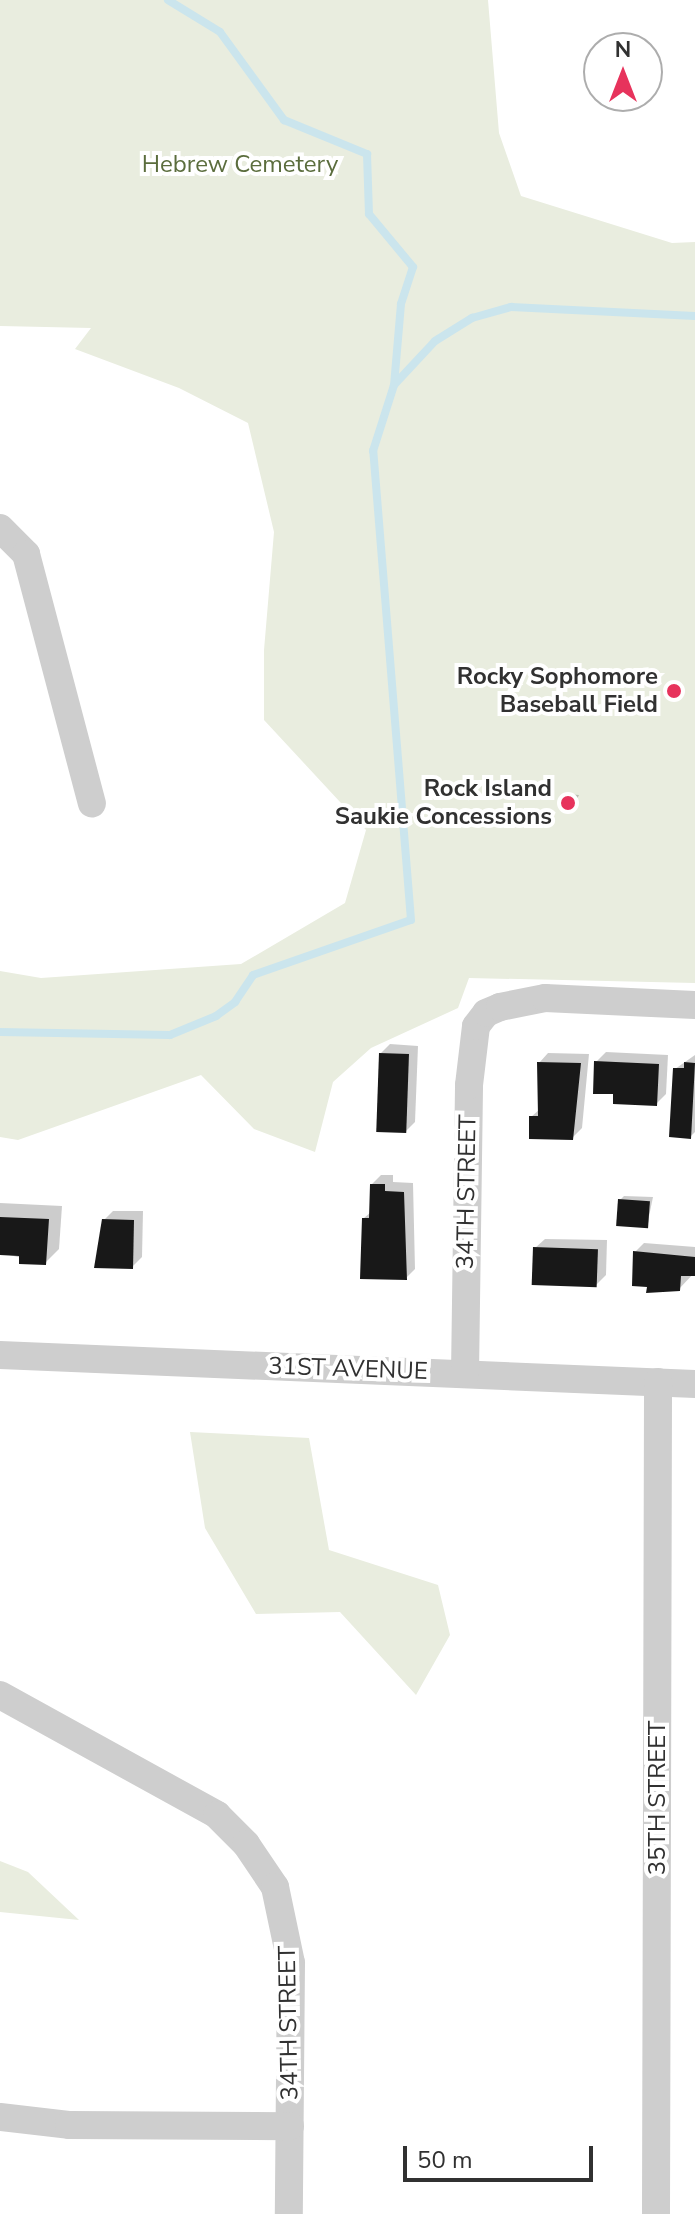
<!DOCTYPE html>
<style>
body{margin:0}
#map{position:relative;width:695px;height:2214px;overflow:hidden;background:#fff;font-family:"Nunito Sans",sans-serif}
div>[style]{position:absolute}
.green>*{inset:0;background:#e9eddf}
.shadow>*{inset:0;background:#0003}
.stream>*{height:8px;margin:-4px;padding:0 4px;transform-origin:4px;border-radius:4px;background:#cbe5ed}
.building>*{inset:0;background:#181818;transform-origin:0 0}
.minor>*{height:28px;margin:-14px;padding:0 14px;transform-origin:14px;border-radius:14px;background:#cecece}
.dots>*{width:22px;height:22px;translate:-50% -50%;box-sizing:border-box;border:4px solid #fff;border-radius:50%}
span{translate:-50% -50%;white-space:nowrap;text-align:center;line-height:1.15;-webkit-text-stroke:8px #fff;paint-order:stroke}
.park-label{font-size:24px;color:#5b6d3d}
.poi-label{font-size:24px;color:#313131;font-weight:700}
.right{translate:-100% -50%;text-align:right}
.street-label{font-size:24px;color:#313131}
.north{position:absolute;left:583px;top:32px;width:80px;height:80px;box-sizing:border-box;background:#fff;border:2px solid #adadad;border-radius:50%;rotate:0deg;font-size:22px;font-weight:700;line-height:32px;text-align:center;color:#313131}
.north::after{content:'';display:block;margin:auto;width:28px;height:36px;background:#e7335c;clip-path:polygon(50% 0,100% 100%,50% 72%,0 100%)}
.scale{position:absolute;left:403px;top:2146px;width:190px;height:36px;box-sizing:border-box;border:4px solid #313131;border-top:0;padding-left:10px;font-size:24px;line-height:28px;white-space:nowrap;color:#313131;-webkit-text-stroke:6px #fff;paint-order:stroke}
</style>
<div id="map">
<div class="green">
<div style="clip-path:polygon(0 0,488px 0,499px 133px,521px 196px,672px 243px,695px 242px,695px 983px,469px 978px,458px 1008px,371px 1048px,333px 1082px,315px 1152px,254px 1129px,201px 1075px,18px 1140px,0 1137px,0 971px,41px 978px,241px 964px,345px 903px,366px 830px,264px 720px,264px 650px,274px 532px,248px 423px,179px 388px,75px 349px,91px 328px,0 326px)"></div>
<div style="clip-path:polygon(190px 1432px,309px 1438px,329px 1550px,438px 1585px,450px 1635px,416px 1695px,340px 1612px,256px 1614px,205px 1528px)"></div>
<div style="clip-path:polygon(0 1861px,28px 1872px,79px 1920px,0 1912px)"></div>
</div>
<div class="shadow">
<div style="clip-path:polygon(567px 794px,579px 795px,573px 807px,563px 799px)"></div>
<div style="clip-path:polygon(390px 1044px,418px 1046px,415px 1122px,405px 1132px,380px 1054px)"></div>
<div style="clip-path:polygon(606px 1052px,668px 1055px,666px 1094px,656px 1104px,615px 1092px,596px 1062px)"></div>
<div style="clip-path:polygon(548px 1053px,589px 1054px,582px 1128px,572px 1138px,531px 1117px,540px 1109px,539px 1063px)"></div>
<div style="clip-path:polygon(695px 1055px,695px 1132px,690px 1137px,675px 1069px)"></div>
<div style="clip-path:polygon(381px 1175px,393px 1175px,393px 1182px,413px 1183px,415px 1269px,406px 1278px,364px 1218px,371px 1212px,372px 1184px)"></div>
<div style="clip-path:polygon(624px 1196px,653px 1197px,647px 1226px,620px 1200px)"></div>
<div style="clip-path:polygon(0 1203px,62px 1206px,59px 1249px,45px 1263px,0 1253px)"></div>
<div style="clip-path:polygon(113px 1211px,143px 1211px,142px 1257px,132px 1267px,104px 1220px)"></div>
<div style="clip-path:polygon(545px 1239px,607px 1240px,606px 1275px,596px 1285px,535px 1248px)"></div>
<div style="clip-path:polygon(644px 1243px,695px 1247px,695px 1272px,679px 1289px,649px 1285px,635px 1252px)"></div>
</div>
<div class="stream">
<div style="left:168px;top:0;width:61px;rotate:31.6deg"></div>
<div style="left:220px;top:32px;width:109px;rotate:54deg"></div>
<div style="left:284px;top:120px;width:90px;rotate:22.3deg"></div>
<div style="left:367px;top:154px;width:60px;rotate:88.1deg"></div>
<div style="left:369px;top:214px;width:69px;rotate:50.3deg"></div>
<div style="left:413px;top:267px;width:39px;rotate:108deg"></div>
<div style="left:401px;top:304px;width:81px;rotate:94.9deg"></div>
<div style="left:0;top:1032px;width:170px;rotate:1deg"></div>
<div style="left:170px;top:1035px;width:50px;rotate:-22.4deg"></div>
<div style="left:216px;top:1016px;width:24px;rotate:-36deg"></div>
<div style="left:235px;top:1002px;width:32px;rotate:-56deg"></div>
<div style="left:253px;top:975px;width:167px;rotate:-19.2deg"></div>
<div style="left:411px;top:920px;width:471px;rotate:-94.6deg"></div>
<div style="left:373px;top:451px;width:69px;rotate:-72.3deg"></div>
<div style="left:394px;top:385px;width:60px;rotate:-47deg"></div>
<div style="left:435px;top:341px;width:44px;rotate:-31.9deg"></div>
<div style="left:472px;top:318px;width:41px;rotate:-15.8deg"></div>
<div style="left:511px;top:307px;width:184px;rotate:2.8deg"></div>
</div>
<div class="building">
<div style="clip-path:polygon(561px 798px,576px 799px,574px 809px,560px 807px)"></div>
<div style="left:379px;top:1053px;width:30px;height:79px;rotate:2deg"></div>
<div style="clip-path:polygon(594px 1061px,659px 1064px,657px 1106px,613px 1104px,613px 1094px,593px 1094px)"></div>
<div style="clip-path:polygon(537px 1062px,581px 1063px,573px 1140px,529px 1139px,529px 1116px,538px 1116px)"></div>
<div style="clip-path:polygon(684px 1062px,695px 1063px,691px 1139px,669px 1137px,673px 1068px,684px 1068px)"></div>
<div style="clip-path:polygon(370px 1184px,385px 1184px,385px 1191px,404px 1192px,407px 1280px,360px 1279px,362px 1218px,369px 1218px)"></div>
<div style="left:618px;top:1199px;width:32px;height:27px;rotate:4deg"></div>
<div style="clip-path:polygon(0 1217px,49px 1219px,46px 1265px,19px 1264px,19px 1256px,0 1255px)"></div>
<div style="clip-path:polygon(102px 1219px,134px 1220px,133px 1269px,94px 1268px)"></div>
<div style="left:533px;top:1247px;width:65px;height:38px;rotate:2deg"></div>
<div style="clip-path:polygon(633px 1251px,695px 1257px,695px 1276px,681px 1276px,680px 1291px,646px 1293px,647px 1287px,632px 1286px)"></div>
</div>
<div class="minor">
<div style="left:0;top:528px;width:37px;rotate:45deg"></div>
<div style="left:26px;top:554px;width:258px;rotate:75.2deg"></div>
<div style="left:0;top:1355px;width:696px;rotate:2.39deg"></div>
<div style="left:465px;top:1374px;width:289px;rotate:-89.2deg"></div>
<div style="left:469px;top:1085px;width:59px;rotate:-83.2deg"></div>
<div style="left:476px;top:1026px;width:16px;rotate:-52deg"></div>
<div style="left:486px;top:1013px;width:15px;rotate:-23deg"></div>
<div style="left:500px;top:1007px;width:46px;rotate:-11.3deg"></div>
<div style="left:545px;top:998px;width:150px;rotate:2.7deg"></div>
<div style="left:0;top:1695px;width:248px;rotate:28.9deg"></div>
<div style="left:217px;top:1815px;width:41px;rotate:45deg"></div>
<div style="left:246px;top:1844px;width:52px;rotate:56deg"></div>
<div style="left:275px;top:1887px;width:78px;rotate:78.1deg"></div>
<div style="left:291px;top:1963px;width:251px;rotate:90.5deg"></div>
<div style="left:0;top:2117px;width:69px;rotate:6.6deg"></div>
<div style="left:69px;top:2125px;width:221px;rotate:0.3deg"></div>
<div style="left:656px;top:2214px;width:832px;rotate:-89.86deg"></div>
</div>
<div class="dots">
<div style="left:674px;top:691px;background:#e7335c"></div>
<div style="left:568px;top:803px;background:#e7335c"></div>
</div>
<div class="park-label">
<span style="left:240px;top:165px">Hebrew Cemetery</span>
</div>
<div class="poi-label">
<span class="right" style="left:658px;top:691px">Rocky Sophomore<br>Baseball Field</span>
<span class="right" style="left:552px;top:803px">Rock Island<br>Saukie Concessions</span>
</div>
<div class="street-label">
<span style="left:467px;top:1192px;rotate:-89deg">34TH STREET</span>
<span style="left:348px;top:1369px;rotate:2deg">31ST AVENUE</span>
<span style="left:658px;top:1798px;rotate:-90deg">35TH STREET</span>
<span style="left:289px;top:2023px;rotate:-91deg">34TH STREET</span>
</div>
<div class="north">N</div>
<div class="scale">50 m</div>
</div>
